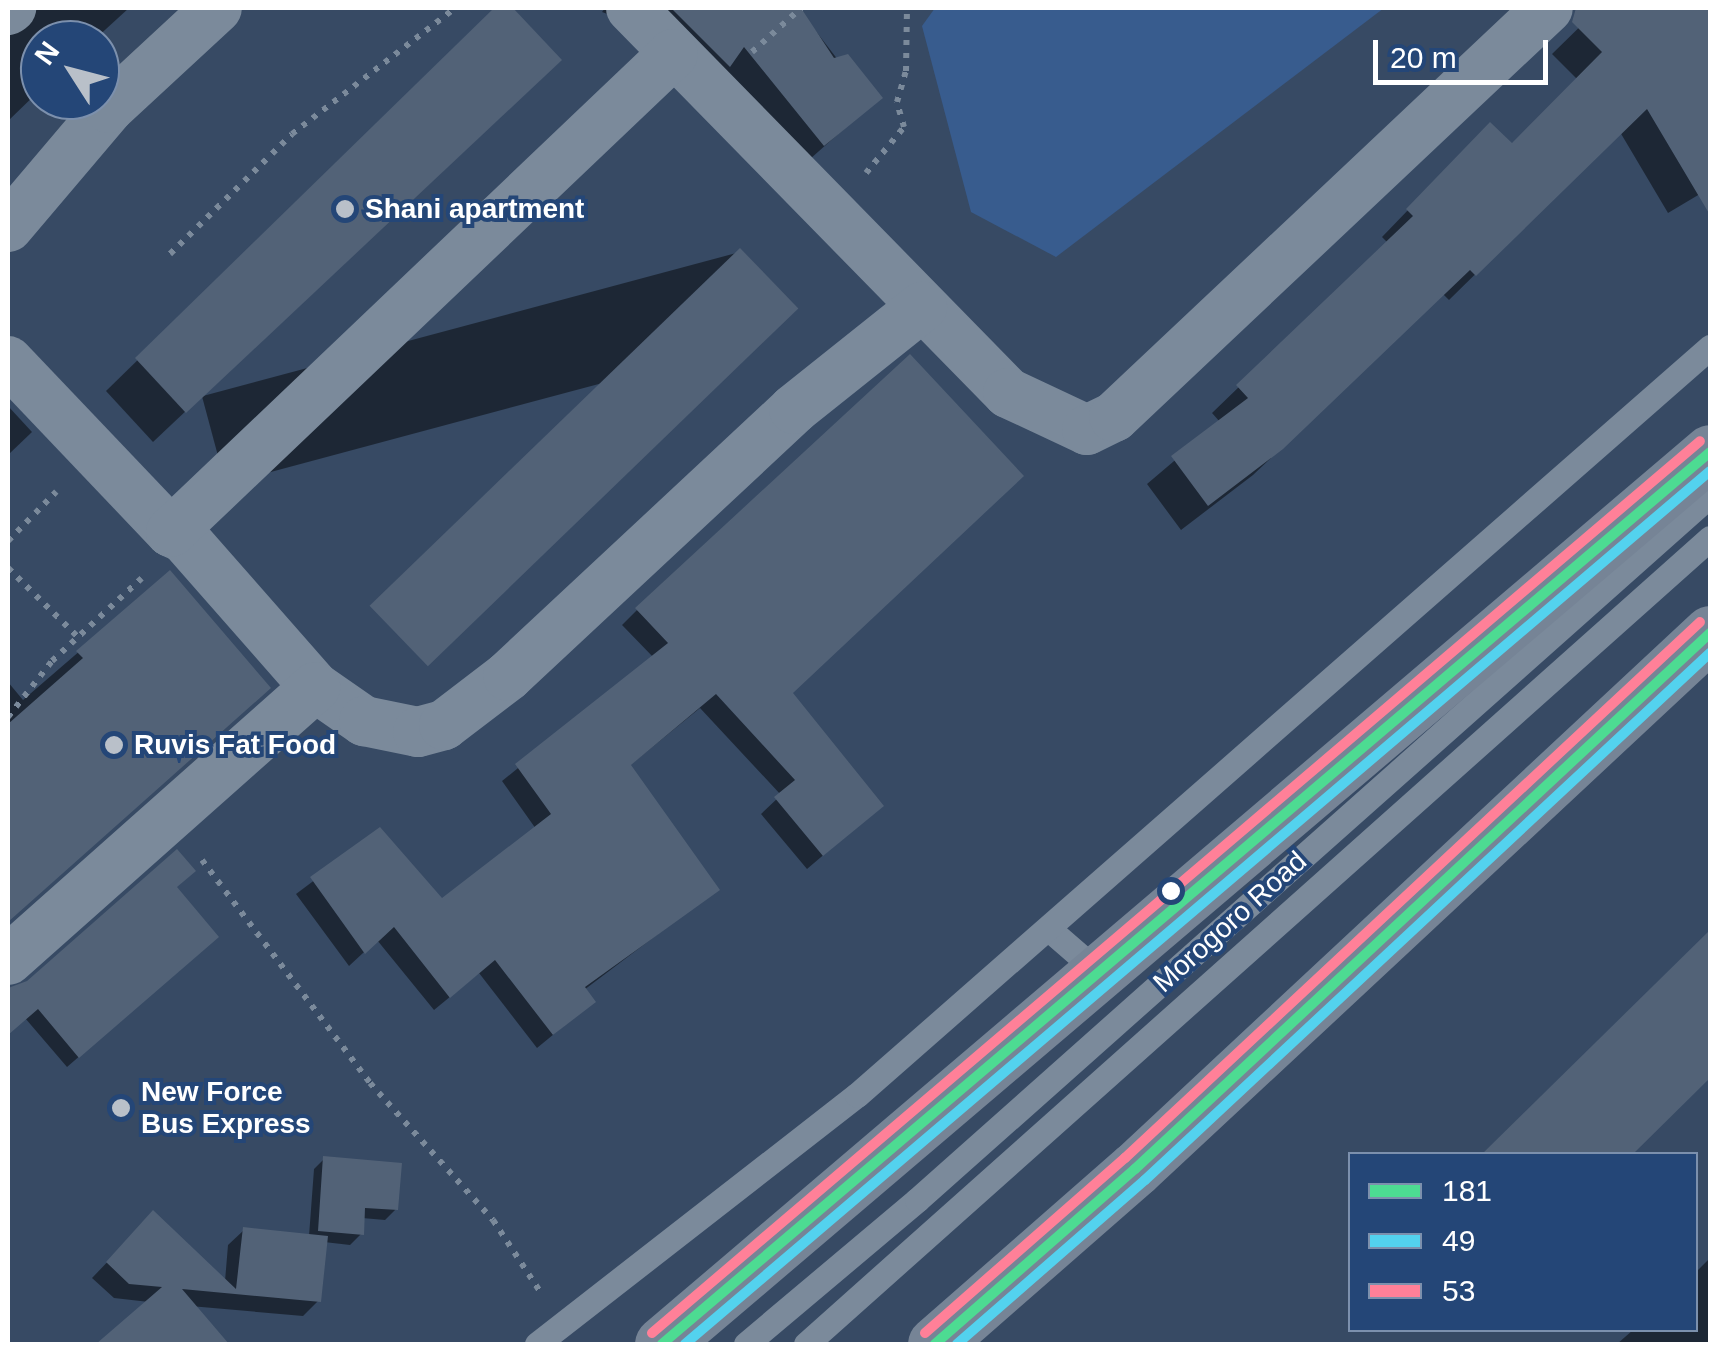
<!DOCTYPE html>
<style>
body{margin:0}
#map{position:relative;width:1718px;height:1352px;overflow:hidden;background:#374a64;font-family:Arial,sans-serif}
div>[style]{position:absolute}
.green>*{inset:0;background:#385c8e}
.shadow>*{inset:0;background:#0007;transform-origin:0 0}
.building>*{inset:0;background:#526277;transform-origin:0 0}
.path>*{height:6px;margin-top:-3px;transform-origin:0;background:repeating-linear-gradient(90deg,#7b8a9b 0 5px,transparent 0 13px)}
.service>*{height:25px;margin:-12.5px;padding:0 12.5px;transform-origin:12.5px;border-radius:12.5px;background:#7b8a9b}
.minor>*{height:50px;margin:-25px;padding:0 25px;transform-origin:25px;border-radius:25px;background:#7b8a9b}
.trunk>*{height:55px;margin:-27.5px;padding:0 27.5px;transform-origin:27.5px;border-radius:27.5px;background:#768496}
.bus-1>*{height:10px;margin:-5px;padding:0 5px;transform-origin:5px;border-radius:5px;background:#4ddb92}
.bus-2>*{height:10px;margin:-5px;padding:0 5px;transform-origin:5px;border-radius:5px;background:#53d2ee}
.bus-3>*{height:10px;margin:-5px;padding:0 5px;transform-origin:5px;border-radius:5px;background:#ff8098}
.dots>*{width:28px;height:28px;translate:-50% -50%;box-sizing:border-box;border:5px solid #244677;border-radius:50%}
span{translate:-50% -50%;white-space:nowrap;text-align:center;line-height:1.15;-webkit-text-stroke:8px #244677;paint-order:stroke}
.poi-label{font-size:28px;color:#fff;font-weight:700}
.left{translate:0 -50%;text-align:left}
.street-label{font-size:28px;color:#fff}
.frame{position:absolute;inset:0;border:10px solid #fff;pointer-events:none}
.legend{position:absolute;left:1348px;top:1152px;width:350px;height:180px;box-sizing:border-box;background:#244677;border:2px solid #7c90ad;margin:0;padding:12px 18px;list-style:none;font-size:30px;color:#fff}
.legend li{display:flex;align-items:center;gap:20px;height:50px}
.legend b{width:50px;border:2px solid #7c90ad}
.north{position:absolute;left:20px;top:20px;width:100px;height:100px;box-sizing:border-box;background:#244677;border:2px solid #7c90ad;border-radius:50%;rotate:306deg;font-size:28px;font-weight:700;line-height:40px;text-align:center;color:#fff}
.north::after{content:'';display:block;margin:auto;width:35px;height:45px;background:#b9c0c9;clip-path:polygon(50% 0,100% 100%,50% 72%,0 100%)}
.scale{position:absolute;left:1373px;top:40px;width:175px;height:45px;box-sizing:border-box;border:5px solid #fff;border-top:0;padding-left:12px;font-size:30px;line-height:35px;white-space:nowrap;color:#fff;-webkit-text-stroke:8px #244677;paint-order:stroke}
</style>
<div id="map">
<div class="green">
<div style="clip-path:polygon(935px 8px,1384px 8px,1056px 257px,971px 212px,922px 26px)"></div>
</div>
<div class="shadow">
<div style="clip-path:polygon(21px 8px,129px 8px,94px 40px,40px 40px,40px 90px,8px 121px,8px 21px)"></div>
<div style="clip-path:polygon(498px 8px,510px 8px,558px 60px,153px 442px,106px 391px)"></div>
<div style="clip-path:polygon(605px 8px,798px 8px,872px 104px,792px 175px,620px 19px,602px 12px)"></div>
<div style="clip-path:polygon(1599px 8px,1618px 8px,1635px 24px,1652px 8px,1710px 8px,1710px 188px,1668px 213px,1620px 132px,1449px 300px,1443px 294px,1253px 475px,1181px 530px,1147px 484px,1220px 422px,1212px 413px,1388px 243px,1382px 237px,1464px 152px,1512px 146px,1578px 80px,1552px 54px)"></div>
<div style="left:740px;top:252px;width:91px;height:557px;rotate:75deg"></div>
<div style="clip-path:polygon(8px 406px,32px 432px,8px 455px)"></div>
<div style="clip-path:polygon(169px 574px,257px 699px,8px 920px,8px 682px,23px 700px)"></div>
<div style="clip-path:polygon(637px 610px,790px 694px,881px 806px,807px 869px,761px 814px,781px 795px,700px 708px,629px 766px,716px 890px,584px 990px,593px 1002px,537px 1048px,479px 973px,434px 1010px,377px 940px,349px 966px,296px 894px,380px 831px,442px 902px,536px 829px,502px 781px,654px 658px,622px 625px)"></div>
<div style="clip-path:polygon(174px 888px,205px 948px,67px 1067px,25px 1018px,8px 1033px,8px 988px,27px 984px)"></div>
<div style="clip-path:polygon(1710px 933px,1710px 1075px,1629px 1154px,1485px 1154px)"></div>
<div style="clip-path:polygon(324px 1159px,396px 1209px,385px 1220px,362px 1218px,361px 1234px,350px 1245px,324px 1242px,318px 1301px,303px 1316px,190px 1306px,227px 1344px,100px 1344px,149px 1302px,114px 1298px,92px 1278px,139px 1229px,225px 1281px,228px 1245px,244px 1230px,309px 1236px,314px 1169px)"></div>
<div style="clip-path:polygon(1710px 1258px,1710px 1344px,1617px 1344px,1633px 1330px,1696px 1330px,1696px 1272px)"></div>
</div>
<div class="building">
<div style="clip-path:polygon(494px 8px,513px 8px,562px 60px,186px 413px,135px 358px)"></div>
<div style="clip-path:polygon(671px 8px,801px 8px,834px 58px,848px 54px,883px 98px,824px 146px,744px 47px,730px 67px)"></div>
<div style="clip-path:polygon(1576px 8px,1710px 8px,1710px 215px,1647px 109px,1476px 276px,1470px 270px,1283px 449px,1208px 506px,1171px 456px,1248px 398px,1236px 385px,1413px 216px,1406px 209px,1490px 122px,1512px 143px,1602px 52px,1572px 22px)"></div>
<div style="left:740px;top:248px;width:84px;height:515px;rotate:46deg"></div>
<div style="clip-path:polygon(910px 354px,1024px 476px,793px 693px,884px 806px,823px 856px,774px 797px,795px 780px,716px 694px,631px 765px,720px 890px,585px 987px,596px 1002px,553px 1035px,495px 960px,450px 998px,394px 927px,365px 954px,310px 877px,380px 827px,442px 898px,551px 814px,515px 764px,668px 643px,635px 608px)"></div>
<div style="clip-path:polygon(170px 570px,271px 688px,8px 922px,8px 724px,83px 658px,76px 651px)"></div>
<div style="clip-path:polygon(177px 849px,196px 871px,177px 887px,219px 937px,79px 1058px,38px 1009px,8px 1035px,8px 988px,27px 981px)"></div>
<div style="clip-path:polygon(1710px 930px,1710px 1078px,1633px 1154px,1482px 1154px)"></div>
<div style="clip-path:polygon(323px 1156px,402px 1163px,398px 1210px,365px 1208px,364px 1235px,318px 1231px)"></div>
<div style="clip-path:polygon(153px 1210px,236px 1289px,243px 1227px,328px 1236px,321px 1302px,182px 1289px,229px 1344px,96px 1344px,162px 1287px,129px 1284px,106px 1262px)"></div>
</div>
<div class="path">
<div style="left:752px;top:52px;width:66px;rotate:-41.9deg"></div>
<div style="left:866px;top:173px;width:60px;rotate:-50.4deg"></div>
<div style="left:904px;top:127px;width:26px;rotate:-106deg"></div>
<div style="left:897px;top:102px;width:32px;rotate:-74deg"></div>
<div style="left:906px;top:71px;width:63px;rotate:-89.1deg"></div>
<div style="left:170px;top:254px;width:171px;rotate:-44.5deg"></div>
<div style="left:292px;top:134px;width:206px;rotate:-37.7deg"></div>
<div style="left:8px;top:541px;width:69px;rotate:-45.6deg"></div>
<div style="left:8px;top:568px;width:98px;rotate:44.6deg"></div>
<div style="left:8px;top:717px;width:71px;rotate:-51.8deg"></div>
<div style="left:52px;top:661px;width:122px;rotate:-42.7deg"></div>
<div style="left:202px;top:860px;width:279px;rotate:53deg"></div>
<div style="left:370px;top:1083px;width:184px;rotate:48.1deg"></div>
<div style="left:493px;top:1220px;width:84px;rotate:56.7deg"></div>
</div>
<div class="service">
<div style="left:1050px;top:930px;width:69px;rotate:40.9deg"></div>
<div style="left:537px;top:1344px;width:405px;rotate:-37.9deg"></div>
<div style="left:857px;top:1095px;width:1135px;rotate:-41.25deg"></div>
<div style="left:746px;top:1344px;width:224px;rotate:-40.1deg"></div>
<div style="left:917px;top:1200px;width:1061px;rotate:-41.64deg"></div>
<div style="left:806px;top:1344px;width:1211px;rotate:-41.72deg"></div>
</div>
<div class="minor">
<div style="left:631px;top:8px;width:539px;rotate:45.6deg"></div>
<div style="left:1008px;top:393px;width:87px;rotate:25.1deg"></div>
<div style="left:1087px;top:430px;width:30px;rotate:-26deg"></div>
<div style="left:1114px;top:417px;width:596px;rotate:-43.3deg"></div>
<div style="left:8px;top:10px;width:4px;rotate:-34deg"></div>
<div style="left:8px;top:227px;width:156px;rotate:-49.7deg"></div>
<div style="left:109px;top:108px;width:147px;rotate:-42.8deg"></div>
<div style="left:8px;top:361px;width:236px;rotate:46.4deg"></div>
<div style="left:171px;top:532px;width:14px;rotate:25deg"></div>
<div style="left:184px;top:538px;width:198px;rotate:48.7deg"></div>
<div style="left:315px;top:687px;width:60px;rotate:34.8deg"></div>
<div style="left:364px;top:721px;width:55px;rotate:11.5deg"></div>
<div style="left:418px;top:732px;width:27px;rotate:-15deg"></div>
<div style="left:444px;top:725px;width:81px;rotate:-37.4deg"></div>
<div style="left:508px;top:676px;width:391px;rotate:-43deg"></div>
<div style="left:794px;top:409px;width:164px;rotate:-38.6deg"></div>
<div style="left:171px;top:532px;width:693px;rotate:-43.6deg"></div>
<div style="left:8px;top:960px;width:411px;rotate:-41.6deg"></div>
</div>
<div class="trunk">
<div style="left:662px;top:1344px;width:1376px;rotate:-40.4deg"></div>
<div style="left:935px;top:1344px;width:266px;rotate:-41.2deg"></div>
<div style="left:1135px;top:1169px;width:786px;rotate:-42.99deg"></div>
</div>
<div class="bus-1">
<div style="left:662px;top:1344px;width:1376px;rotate:-40.4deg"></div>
<div style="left:935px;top:1344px;width:266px;rotate:-41.2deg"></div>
<div style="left:1135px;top:1169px;width:786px;rotate:-42.99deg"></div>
</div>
<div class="bus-2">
<div style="left:685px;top:1344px;width:1346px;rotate:-40.42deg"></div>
<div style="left:957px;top:1344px;width:249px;rotate:-41.1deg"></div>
<div style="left:1145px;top:1180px;width:773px;rotate:-43.01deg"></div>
</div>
<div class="bus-3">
<div style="left:652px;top:1333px;width:1376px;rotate:-40.4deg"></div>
<div style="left:925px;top:1333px;width:266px;rotate:-41.2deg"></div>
<div style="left:1125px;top:1158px;width:786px;rotate:-42.99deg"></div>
</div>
<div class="dots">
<div style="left:345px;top:209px;background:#b9c0c9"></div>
<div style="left:114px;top:745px;background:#b9c0c9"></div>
<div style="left:1171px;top:891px;background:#fff"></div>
<div style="left:121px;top:1108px;background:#b9c0c9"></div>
</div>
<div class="poi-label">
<span class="left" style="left:365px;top:209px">Shani apartment</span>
<span class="left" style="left:134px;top:745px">Ruvis Fat Food</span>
<span class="left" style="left:141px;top:1108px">New Force<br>Bus Express</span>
</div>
<div class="street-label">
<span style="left:1230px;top:922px;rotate:-42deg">Morogoro Road</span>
</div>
<div class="frame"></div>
<ul class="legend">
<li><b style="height:12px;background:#4ddb92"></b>181</li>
<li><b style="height:12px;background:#53d2ee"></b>49</li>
<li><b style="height:12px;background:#ff8098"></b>53</li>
</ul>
<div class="north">N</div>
<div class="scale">20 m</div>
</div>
